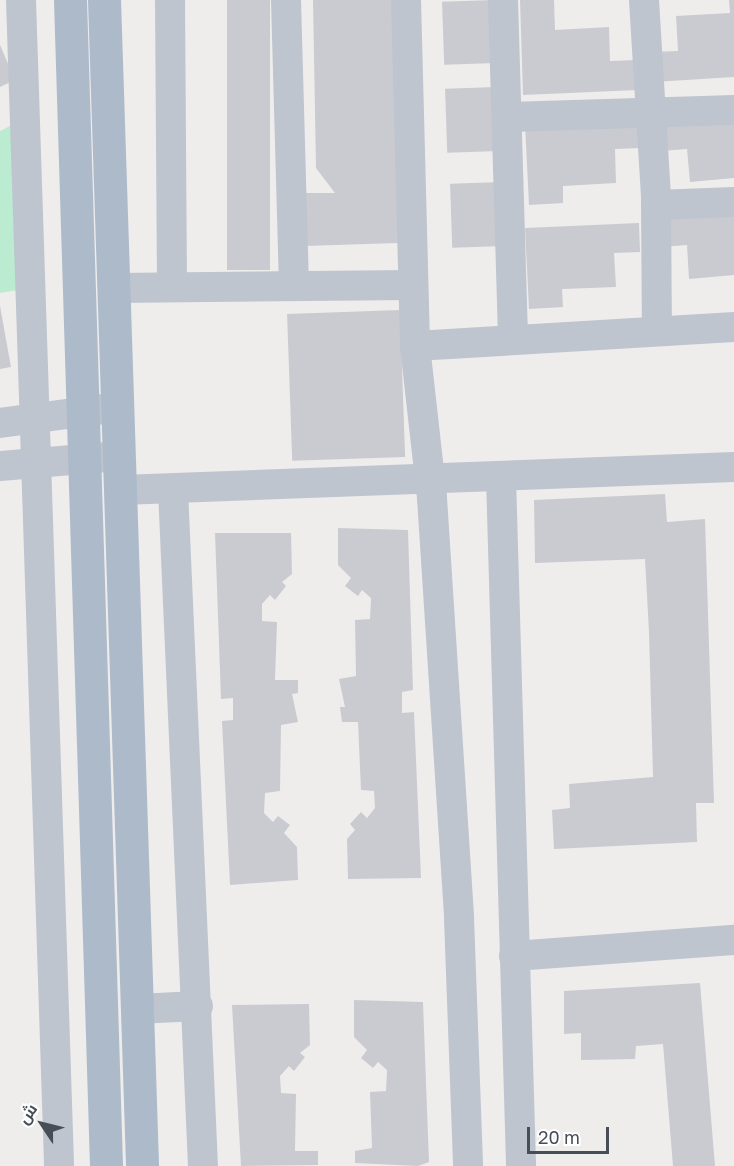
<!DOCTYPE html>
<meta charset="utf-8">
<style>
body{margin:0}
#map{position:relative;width:734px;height:1166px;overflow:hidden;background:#efecec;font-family:"Golos Text",Cairo,sans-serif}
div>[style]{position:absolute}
.green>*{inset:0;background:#bbebd1}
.building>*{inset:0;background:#cacbd1;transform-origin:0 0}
.minor>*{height:30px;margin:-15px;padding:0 15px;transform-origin:15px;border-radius:15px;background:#bec5ce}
.major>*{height:33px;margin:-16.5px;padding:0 16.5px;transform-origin:16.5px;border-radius:16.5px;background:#adbaca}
span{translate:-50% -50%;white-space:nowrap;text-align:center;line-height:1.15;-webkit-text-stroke:4.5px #fff;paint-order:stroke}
.north{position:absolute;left:12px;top:1094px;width:60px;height:60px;-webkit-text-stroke:4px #fff;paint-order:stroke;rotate:305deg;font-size:16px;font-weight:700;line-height:24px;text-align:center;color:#464e58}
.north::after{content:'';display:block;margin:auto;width:21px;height:27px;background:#464e58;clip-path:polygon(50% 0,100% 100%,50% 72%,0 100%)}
.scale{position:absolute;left:527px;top:1127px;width:82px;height:27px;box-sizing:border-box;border:3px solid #464e58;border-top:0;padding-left:8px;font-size:18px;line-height:21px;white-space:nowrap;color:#464e58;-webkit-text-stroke:4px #fff;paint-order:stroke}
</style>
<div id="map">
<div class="green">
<div style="clip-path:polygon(14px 124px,18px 290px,0 293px,0 131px)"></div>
</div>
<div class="building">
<div style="left:227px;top:0;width:43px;height:270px"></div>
<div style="clip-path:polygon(313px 0,393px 0,398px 243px,304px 246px,303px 193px,335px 193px,316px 168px)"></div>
<div style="left:494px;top:0;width:63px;height:52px;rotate:88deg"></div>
<div style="clip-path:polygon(520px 0,554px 0,555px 30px,609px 27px,610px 61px,636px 60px,638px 90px,523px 95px)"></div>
<div style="clip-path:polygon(729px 0,734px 0,734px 77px,654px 82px,652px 52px,678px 51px,676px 16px,730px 13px)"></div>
<div style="clip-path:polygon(0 45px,15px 80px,0 87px)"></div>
<div style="left:497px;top:87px;width:64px;height:52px;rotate:88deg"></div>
<div style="clip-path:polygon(734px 115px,734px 178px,690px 182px,687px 149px,661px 151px,659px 121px)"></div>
<div style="clip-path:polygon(639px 119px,641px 148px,615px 149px,616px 183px,563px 186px,563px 203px,529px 205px,525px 124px)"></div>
<div style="left:502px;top:182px;width:64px;height:52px;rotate:88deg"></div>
<div style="clip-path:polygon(734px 211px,734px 275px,689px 279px,687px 245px,661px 247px,658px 218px)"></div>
<div style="clip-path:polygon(639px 223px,640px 252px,614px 253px,616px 287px,562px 289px,563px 307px,529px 309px,525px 228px)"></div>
<div style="clip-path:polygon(0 306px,11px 367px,0 369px)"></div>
<div style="left:400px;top:310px;width:147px;height:113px;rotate:88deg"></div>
<div style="clip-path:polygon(665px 494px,667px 522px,705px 519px,714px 803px,696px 803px,697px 842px,554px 849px,552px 810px,570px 808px,569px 784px,653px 777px,649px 632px,645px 559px,535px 563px,534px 500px)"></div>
<div style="clip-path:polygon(338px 528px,408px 530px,413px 690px,402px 692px,402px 713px,414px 712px,421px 878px,348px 879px,347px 839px,355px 830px,350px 824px,361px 812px,367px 818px,375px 808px,374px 791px,361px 790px,358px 722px,342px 722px,340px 707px,345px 707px,339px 679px,356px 676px,355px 620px,370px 619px,371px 598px,362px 590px,358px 596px,345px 586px,351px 578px,338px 565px)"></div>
<div style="clip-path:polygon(215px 533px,291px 533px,292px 574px,282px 582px,286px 586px,275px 600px,270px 595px,262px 604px,262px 621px,277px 622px,275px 680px,298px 680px,298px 693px,292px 694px,298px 722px,281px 725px,280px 791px,265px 793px,264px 813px,273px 822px,278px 816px,290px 825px,284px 833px,297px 847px,298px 880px,230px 885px,222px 721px,233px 720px,233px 698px,221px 699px)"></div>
<div style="clip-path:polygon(700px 983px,715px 1166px,673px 1166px,663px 1044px,636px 1046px,635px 1059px,581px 1060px,581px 1033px,564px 1034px,564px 991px)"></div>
<div style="clip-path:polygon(354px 1000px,423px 1002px,429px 1162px,418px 1166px,355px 1163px,355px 1151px,372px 1148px,370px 1092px,386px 1091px,387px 1070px,378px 1062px,373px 1068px,361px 1058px,367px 1050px,354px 1037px)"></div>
<div style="clip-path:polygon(309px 1004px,310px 1045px,300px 1053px,305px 1057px,294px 1071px,289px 1066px,280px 1076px,281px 1093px,296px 1094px,295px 1151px,318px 1151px,318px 1165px,241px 1166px,232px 1005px)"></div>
</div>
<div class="minor">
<div style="left:21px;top:0;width:1167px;rotate:88.13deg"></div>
<div style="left:170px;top:0;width:287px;rotate:89.6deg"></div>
<div style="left:286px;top:0;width:286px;rotate:88.4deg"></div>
<div style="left:406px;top:0;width:346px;rotate:88.5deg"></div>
<div style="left:415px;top:346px;width:320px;rotate:-3.4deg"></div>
<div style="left:503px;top:0;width:337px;rotate:88.3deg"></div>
<div style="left:644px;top:0;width:199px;rotate:86.5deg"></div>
<div style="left:656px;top:199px;width:132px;rotate:89.6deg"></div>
<div style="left:509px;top:117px;width:225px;rotate:-1.8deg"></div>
<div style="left:656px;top:205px;width:78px;rotate:-2.2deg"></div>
<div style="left:114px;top:288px;width:298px;rotate:-0.6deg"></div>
<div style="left:415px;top:346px;width:153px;rotate:83.6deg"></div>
<div style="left:432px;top:498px;width:421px;rotate:86.3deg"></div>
<div style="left:459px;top:918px;width:248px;rotate:87.9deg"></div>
<div style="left:0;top:423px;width:119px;rotate:-7.7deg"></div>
<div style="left:0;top:466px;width:119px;rotate:-4.8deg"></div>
<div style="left:501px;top:478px;width:688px;rotate:88.33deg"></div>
<div style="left:121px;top:490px;width:613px;rotate:-2.15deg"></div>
<div style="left:173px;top:490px;width:677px;rotate:87.46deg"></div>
<div style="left:514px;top:956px;width:221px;rotate:-4.2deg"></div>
<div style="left:137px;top:1009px;width:61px;rotate:-2.8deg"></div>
</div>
<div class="major">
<div style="left:70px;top:0;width:1167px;rotate:88.23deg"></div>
<div style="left:104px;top:0;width:1167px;rotate:88.13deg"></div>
</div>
<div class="north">ش</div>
<div class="scale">20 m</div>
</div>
